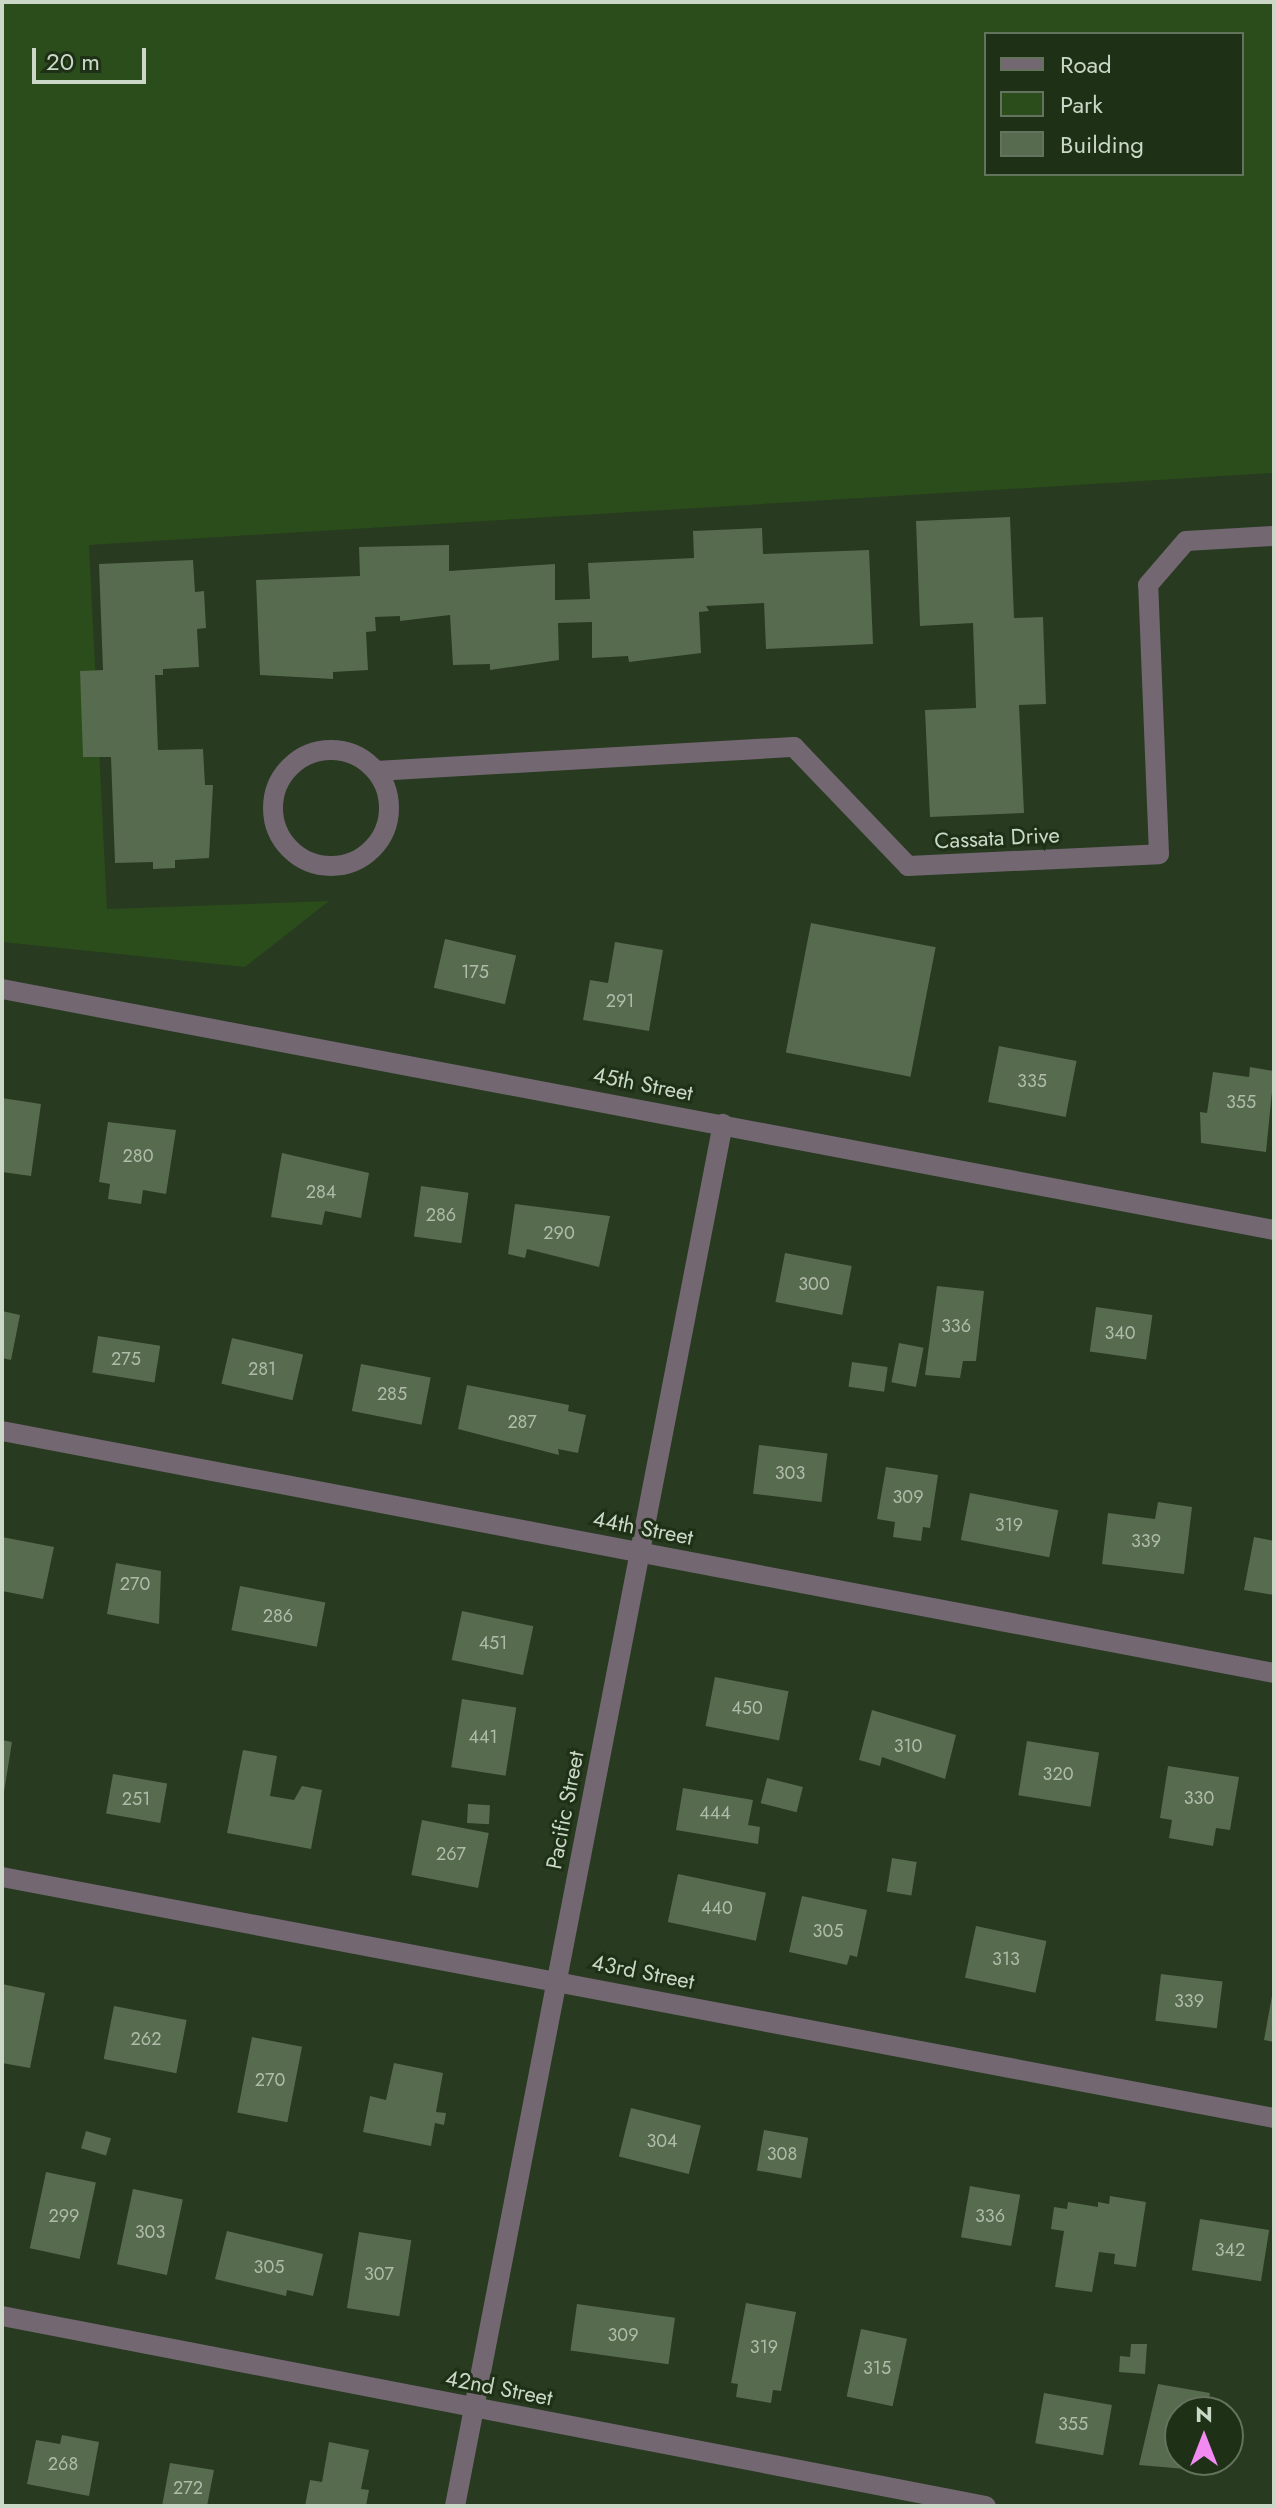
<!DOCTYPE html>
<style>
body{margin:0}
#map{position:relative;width:1276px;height:2508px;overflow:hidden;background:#283a20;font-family:Jost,sans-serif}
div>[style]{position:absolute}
.green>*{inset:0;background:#2b4c1b}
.building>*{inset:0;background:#576b4f;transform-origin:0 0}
.minor>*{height:20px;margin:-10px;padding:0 10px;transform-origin:10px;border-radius:10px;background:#736772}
.minor>.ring{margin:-10px;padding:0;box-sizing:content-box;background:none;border:20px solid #736772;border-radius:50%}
span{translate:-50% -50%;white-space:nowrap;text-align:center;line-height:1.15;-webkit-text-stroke:6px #1e3016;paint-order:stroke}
.number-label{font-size:18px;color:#aebca9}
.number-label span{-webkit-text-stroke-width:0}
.street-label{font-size:22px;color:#cbd7c7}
.frame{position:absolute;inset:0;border:4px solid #cbd7c7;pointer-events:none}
.legend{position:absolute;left:984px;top:32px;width:260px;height:144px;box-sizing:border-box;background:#1e3016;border:2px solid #63735d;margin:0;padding:10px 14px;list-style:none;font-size:24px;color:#cbd7c7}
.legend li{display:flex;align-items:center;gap:16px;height:40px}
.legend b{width:40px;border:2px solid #63735d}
.north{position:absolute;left:1164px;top:2396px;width:80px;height:80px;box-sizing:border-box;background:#1e3016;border:2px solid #63735d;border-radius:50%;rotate:0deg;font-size:22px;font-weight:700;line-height:32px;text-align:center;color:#cbd7c7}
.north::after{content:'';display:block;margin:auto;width:28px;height:36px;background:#f28af2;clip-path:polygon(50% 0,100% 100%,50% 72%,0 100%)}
.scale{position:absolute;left:32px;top:48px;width:114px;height:36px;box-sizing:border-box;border:4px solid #cbd7c7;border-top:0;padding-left:10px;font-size:24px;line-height:28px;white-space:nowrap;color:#cbd7c7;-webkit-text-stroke:6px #1e3016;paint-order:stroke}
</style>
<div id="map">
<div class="green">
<div style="clip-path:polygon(evenodd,2px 2px,1274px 2px,1274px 473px,89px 545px,107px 909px,329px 901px,245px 967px,2px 942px,2px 2px,986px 34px,1242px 34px,1242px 174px,986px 174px,986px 34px)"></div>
</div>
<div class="building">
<div style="clip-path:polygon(1010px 517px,1014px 618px,1043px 617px,1046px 704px,1019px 705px,1024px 813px,930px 817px,925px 710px,976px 708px,973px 623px,920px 626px,916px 521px)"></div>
<div style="clip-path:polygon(762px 528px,763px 554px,869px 550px,873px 644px,766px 649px,764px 603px,706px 606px,709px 611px,699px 612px,701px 653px,629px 662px,628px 656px,592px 658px,592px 622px,558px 623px,559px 660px,490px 670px,490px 664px,453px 665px,450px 615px,400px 621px,400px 616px,375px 617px,376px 631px,366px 632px,368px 670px,333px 672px,333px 679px,260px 675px,256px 580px,360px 576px,359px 547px,449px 545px,449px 571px,555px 564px,555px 600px,590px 599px,588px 563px,694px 558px,693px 531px)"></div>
<div style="clip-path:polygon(193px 560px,195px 592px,204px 591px,206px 628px,197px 629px,199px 667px,163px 669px,163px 675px,155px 675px,158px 750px,203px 749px,205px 785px,213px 785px,209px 858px,175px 860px,175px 868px,153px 869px,153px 862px,115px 863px,111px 757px,83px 757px,80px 671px,103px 670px,99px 564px)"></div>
<div style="left:811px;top:923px;width:127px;height:132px;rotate:11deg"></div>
<div style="left:445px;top:939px;width:73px;height:50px;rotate:13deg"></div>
<div style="clip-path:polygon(615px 942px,663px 950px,649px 1031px,583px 1020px,590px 980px,608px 983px)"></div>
<div style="left:999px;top:1046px;width:79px;height:57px;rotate:11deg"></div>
<div style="clip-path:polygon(1250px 1067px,1274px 1071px,1266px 1152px,1201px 1143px,1200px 1112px,1207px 1113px,1213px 1072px,1249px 1077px)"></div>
<div style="clip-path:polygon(2px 1098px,41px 1104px,31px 1176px,2px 1172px)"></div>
<div style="clip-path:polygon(108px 1122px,176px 1130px,166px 1194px,143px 1190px,141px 1204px,108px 1199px,110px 1184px,99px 1182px)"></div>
<div style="clip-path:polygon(282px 1153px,369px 1173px,361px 1218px,325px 1211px,322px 1225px,271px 1217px)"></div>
<div style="left:421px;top:1186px;width:48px;height:51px;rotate:8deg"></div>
<div style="clip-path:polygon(515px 1204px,610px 1216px,599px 1267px,527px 1249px,525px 1258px,508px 1254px)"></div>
<div style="left:785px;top:1253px;width:68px;height:50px;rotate:11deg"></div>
<div style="clip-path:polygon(937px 1286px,984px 1291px,976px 1361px,963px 1361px,960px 1378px,925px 1375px)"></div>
<div style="left:1096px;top:1307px;width:57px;height:45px;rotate:8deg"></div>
<div style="clip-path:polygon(2px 1311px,20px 1315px,11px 1360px,2px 1358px)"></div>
<div style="left:98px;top:1336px;width:63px;height:37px;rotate:9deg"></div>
<div style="left:232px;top:1338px;width:73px;height:47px;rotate:13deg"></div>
<div style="left:899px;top:1343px;width:25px;height:40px;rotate:11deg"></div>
<div style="left:852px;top:1362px;width:36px;height:25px;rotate:8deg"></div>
<div style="left:361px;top:1364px;width:71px;height:48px;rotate:11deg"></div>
<div style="clip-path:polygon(467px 1385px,569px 1405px,568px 1411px,586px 1415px,578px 1453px,558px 1449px,559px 1455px,458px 1429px)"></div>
<div style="left:759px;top:1445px;width:69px;height:49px;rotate:7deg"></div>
<div style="clip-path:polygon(886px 1467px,938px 1475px,930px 1528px,923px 1527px,921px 1541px,893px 1537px,895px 1522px,877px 1519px)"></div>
<div style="left:970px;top:1493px;width:90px;height:48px;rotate:11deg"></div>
<div style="clip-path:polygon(1158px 1502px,1192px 1507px,1184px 1574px,1102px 1564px,1108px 1513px,1155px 1519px)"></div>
<div style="clip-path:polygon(2px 1537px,54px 1547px,43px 1599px,2px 1591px)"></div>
<div style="clip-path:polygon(1254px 1537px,1274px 1541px,1274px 1595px,1244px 1590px)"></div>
<div style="clip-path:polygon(116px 1563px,161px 1571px,159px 1624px,107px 1614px)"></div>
<div style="left:240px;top:1586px;width:87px;height:45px;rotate:11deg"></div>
<div style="left:462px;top:1611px;width:73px;height:50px;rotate:12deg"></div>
<div style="left:715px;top:1677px;width:75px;height:50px;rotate:11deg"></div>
<div style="left:462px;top:1699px;width:55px;height:69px;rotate:9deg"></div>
<div style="clip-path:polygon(872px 1710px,956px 1735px,945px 1779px,882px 1757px,880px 1766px,859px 1760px)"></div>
<div style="clip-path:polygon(2px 1740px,12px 1742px,4px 1792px,2px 1792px)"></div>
<div style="left:1027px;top:1741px;width:73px;height:55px;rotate:9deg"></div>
<div style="clip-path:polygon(243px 1750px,277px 1756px,270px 1796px,294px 1800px,302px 1786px,322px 1790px,311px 1849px,227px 1833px)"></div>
<div style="clip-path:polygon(1168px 1766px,1239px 1777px,1230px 1830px,1216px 1828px,1213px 1846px,1169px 1838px,1172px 1820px,1160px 1818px)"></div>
<div style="left:113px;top:1774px;width:55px;height:40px;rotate:10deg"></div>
<div style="left:767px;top:1778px;width:37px;height:26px;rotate:14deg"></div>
<div style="clip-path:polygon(683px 1788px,753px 1800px,748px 1825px,760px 1827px,758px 1844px,676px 1830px)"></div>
<div style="left:468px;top:1804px;width:22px;height:19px;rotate:3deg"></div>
<div style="left:422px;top:1820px;width:68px;height:56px;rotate:11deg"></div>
<div style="left:892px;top:1858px;width:25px;height:34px;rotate:9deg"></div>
<div style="left:678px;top:1874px;width:90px;height:49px;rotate:12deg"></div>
<div style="clip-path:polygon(802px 1896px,867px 1910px,857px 1957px,850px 1955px,847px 1965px,789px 1952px)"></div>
<div style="left:976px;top:1926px;width:72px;height:53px;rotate:12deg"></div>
<div style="left:1161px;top:1974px;width:62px;height:47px;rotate:7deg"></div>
<div style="clip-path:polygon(2px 1984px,45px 1993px,30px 2068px,2px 2063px)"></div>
<div style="clip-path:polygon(1274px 1985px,1274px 2042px,1264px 2040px)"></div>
<div style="left:114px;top:2006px;width:74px;height:54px;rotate:11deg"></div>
<div style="left:252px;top:2037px;width:51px;height:77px;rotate:11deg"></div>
<div style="clip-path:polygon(394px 2063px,443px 2073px,436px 2112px,446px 2113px,444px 2125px,435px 2123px,431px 2146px,363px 2132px,370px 2096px,386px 2100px)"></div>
<div style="left:631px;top:2108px;width:72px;height:50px;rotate:14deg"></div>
<div style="left:764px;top:2130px;width:45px;height:41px;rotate:10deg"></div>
<div style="left:86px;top:2131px;width:26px;height:18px;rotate:16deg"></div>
<div style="left:46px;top:2172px;width:51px;height:78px;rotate:12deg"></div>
<div style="left:970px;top:2186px;width:51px;height:52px;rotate:10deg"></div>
<div style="left:133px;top:2189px;width:51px;height:77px;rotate:12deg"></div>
<div style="clip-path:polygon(1110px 2196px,1146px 2202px,1136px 2267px,1114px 2264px,1115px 2254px,1099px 2252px,1092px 2292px,1055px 2287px,1064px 2231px,1051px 2229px,1054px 2207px,1067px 2209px,1068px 2202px,1098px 2207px,1098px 2202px,1109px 2204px)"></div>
<div style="left:1200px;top:2219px;width:70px;height:52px;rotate:9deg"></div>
<div style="clip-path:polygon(227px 2231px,323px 2254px,313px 2296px,287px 2290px,286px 2296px,215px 2279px)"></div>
<div style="left:359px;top:2232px;width:53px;height:77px;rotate:9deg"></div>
<div style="clip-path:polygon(746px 2303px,796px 2312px,781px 2391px,773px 2390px,771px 2403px,736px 2397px,738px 2384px,731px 2383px)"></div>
<div style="left:577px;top:2304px;width:99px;height:47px;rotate:8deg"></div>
<div style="left:861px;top:2329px;width:47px;height:69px;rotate:12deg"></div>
<div style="clip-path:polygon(1131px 2344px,1147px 2344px,1145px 2374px,1119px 2372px,1120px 2356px,1130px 2357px)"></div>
<div style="clip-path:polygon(1158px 2384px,1210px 2393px,1207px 2412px,1180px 2412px,1180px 2460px,1198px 2460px,1197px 2470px,1139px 2465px)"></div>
<div style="left:1044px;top:2393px;width:69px;height:51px;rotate:10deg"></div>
<div style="clip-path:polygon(62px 2435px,99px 2442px,89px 2496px,27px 2484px,36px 2440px,60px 2444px)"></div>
<div style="clip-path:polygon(329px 2442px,369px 2450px,361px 2489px,369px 2490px,366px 2506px,305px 2506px,310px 2480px,322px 2482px)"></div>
<div style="clip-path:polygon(170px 2463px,214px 2470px,207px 2506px,162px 2506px)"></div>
</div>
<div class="minor">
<div class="ring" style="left:273px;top:750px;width:96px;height:96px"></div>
<div style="left:376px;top:771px;width:419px;rotate:-3.3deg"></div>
<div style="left:794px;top:747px;width:165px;rotate:46.2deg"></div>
<div style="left:908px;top:866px;width:251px;rotate:-2.7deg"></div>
<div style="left:1159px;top:854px;width:269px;rotate:-92.3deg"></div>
<div style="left:1148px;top:585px;width:58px;rotate:-49.2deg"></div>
<div style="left:1186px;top:541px;width:88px;rotate:-3.3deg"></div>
<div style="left:2px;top:989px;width:1295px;rotate:10.73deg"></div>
<div style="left:2px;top:1431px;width:1295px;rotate:10.77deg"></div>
<div style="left:2px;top:1877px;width:1295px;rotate:10.73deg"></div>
<div style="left:2px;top:2316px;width:1002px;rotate:10.93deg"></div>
<div style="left:455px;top:2506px;width:1408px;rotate:-79.03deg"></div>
</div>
<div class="number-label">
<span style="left:475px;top:972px">175</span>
<span style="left:620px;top:1001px">291</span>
<span style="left:1032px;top:1081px">335</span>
<span style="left:1241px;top:1102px">355</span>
<span style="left:138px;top:1156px">280</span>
<span style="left:321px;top:1192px">284</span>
<span style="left:441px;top:1215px">286</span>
<span style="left:559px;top:1233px">290</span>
<span style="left:814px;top:1284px">300</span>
<span style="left:956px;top:1326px">336</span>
<span style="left:1120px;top:1333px">340</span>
<span style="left:126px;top:1359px">275</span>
<span style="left:262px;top:1369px">281</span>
<span style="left:392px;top:1394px">285</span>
<span style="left:522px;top:1422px">287</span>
<span style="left:790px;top:1473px">303</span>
<span style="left:908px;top:1497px">309</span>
<span style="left:1009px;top:1525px">319</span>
<span style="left:1146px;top:1541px">339</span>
<span style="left:135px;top:1584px">270</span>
<span style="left:278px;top:1616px">286</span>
<span style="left:493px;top:1643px">451</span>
<span style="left:747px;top:1708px">450</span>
<span style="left:483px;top:1737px">441</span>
<span style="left:908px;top:1746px">310</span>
<span style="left:1058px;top:1774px">320</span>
<span style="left:1199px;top:1798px">330</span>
<span style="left:136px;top:1799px">251</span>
<span style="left:715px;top:1813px">444</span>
<span style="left:451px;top:1854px">267</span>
<span style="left:717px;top:1908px">440</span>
<span style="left:828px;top:1931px">305</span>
<span style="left:1006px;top:1959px">313</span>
<span style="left:1189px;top:2001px">339</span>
<span style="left:146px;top:2039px">262</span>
<span style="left:270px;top:2080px">270</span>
<span style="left:662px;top:2141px">304</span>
<span style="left:782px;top:2154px">308</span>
<span style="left:64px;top:2216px">299</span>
<span style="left:990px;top:2216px">336</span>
<span style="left:150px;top:2232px">303</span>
<span style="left:1230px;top:2250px">342</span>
<span style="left:269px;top:2267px">305</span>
<span style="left:379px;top:2274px">307</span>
<span style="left:623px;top:2335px">309</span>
<span style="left:764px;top:2347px">319</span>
<span style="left:877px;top:2368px">315</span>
<span style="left:1073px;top:2424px">355</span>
<span style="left:63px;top:2464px">268</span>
<span style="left:188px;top:2488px">272</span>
</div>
<div class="street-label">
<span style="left:997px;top:838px;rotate:-3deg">Cassata Drive</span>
<span style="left:643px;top:1084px;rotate:11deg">45th Street</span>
<span style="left:643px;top:1528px;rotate:11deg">44th Street</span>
<span style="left:565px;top:1810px;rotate:-79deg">Pacific Street</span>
<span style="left:643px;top:1972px;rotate:11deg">43rd Street</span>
<span style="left:499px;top:2388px;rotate:11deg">42nd Street</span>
</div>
<div class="frame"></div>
<ul class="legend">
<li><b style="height:10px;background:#736772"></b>Road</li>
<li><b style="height:22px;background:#2b4c1b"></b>Park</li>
<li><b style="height:22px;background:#576b4f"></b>Building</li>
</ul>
<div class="north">N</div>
<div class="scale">20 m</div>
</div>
